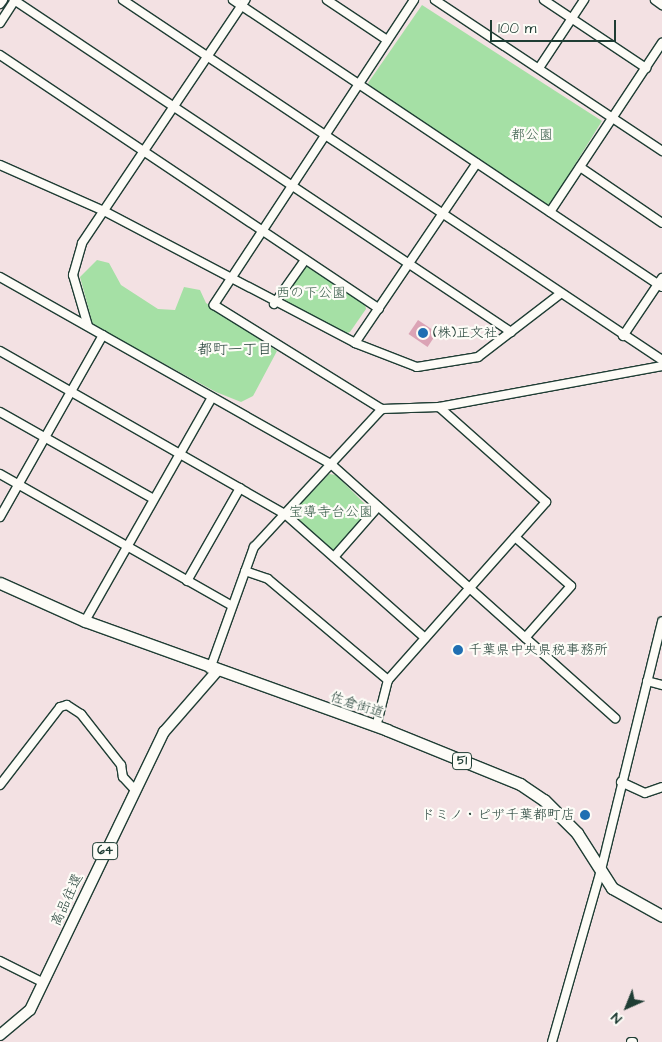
<!DOCTYPE html>
<meta charset="utf-8">
<style>
body{margin:0}
#map{position:relative;width:662px;height:1042px;overflow:hidden;background:#f3e1e3;font-family:"Architects Daughter","Klee One",sans-serif}
div>[style]{position:absolute}
.green>*{inset:0;background:#a5e0a5}
.building>*{inset:0;background:#dba3b5;transform-origin:0 0}
.roads{filter:drop-shadow(1px 0 #1f3d34) drop-shadow(-1px 0 #1f3d34) drop-shadow(0 1px #1f3d34) drop-shadow(0 -1px #1f3d34)}
.minor>*{height:8px;margin:-4px;padding:0 4px;transform-origin:4px;border-radius:4px;background:#fdfcf7}
.major>*{height:10px;margin:-5px;padding:0 5px;transform-origin:5px;border-radius:5px;background:#fdfcf7}
.highway>*{height:11px;margin:-5.5px;padding:0 5.5px;transform-origin:5.5px;border-radius:5.5px;background:#fdfcf7}
.dots>*{width:14px;height:14px;translate:-50% -50%;box-sizing:border-box;border:2px solid #fdfcf7;border-radius:50%}
span{translate:-50% -50%;white-space:nowrap;text-align:center;line-height:1.15;-webkit-text-stroke:4.5px #fdfcf7;paint-order:stroke}
.shield-label span{padding:1px 4px;background:#fdfcf7;border:1px solid;border-radius:4px;-webkit-text-stroke-width:0}
.shield-label{font-size:12px;color:#1f3d34;font-weight:700}
.park-label{font-size:14px;color:#3a5e4b}
.poi-label{font-size:14px;color:#1f3d34}
.left{translate:0 -50%;text-align:left}
.right{translate:-100% -50%;text-align:right}
.street-label{font-size:14px;color:#1f3d34}
.neighbourhood-label{font-size:15px;color:#1f3d34}
.north{position:absolute;left:602px;top:982px;width:50px;height:50px;-webkit-text-stroke:4px #fdfcf7;paint-order:stroke;rotate:224deg;font-size:14px;font-weight:700;line-height:20px;text-align:center;color:#1f3d34}
.north::after{content:'';display:block;margin:auto;width:18px;height:22px;background:#1f3d34;clip-path:polygon(50% 0,100% 100%,50% 72%,0 100%)}
.scale{position:absolute;left:490px;top:20px;width:126px;height:22px;box-sizing:border-box;border:2px solid #1f3d34;border-top:0;padding-left:6px;font-size:15px;line-height:18px;white-space:nowrap;color:#1f3d34;-webkit-text-stroke:4px #fdfcf7;paint-order:stroke}
</style>
<div id="map">
<div class="green">
<div style="clip-path:polygon(422px 5px,602px 121px,551px 203px,547px 205px,370px 87px,368px 83px)"></div>
<div style="clip-path:polygon(97px 260px,109px 263px,121px 285px,158px 309px,175px 310px,184px 287px,200px 290px,206px 303px,277px 351px,253px 396px,241px 402px,216px 392px,93px 325px,80px 277px)"></div>
<div style="clip-path:polygon(308px 266px,365px 304px,366px 309px,350px 332px,344px 334px,286px 303px,283px 296px,303px 267px)"></div>
<div style="clip-path:polygon(329px 474px,336px 475px,372px 511px,337px 549px,330px 550px,295px 518px,294px 511px)"></div>
</div>
<div class="building">
<div style="left:418px;top:320px;width:23px;height:17px;rotate:34deg"></div>
</div>
<div class="roads">
<div class="minor">
<div style="left:14px;top:0;width:598px;rotate:33.74deg"></div>
<div style="left:123px;top:0;width:648px;rotate:33.74deg"></div>
<div style="left:233px;top:0;width:516px;rotate:33.78deg"></div>
<div style="left:327px;top:0;width:72px;rotate:33.7deg"></div>
<div style="left:414px;top:0;width:365px;rotate:123.3deg"></div>
<div style="left:214px;top:305px;width:198px;rotate:31.8deg"></div>
<div style="left:382px;top:409px;width:57px;rotate:-2deg"></div>
<div style="left:439px;top:407px;width:227px;rotate:-10.4deg"></div>
<div style="left:435px;top:0;width:273px;rotate:33.6deg"></div>
<div style="left:544px;top:0;width:123px;rotate:33.7deg"></div>
<div style="left:655px;top:0;width:9px;rotate:36deg"></div>
<div style="left:0;top:4px;width:5px;rotate:-53deg"></div>
<div style="left:0;top:23px;width:27px;rotate:-57deg"></div>
<div style="left:0;top:55px;width:456px;rotate:33.8deg"></div>
<div style="left:539px;top:68px;width:82px;rotate:-56.5deg"></div>
<div style="left:0;top:165px;width:114px;rotate:23.9deg"></div>
<div style="left:104px;top:211px;width:284px;rotate:27.7deg"></div>
<div style="left:355px;top:343px;width:66px;rotate:21.2deg"></div>
<div style="left:417px;top:367px;width:62px;rotate:-9.3deg"></div>
<div style="left:478px;top:357px;width:103px;rotate:-37.5deg"></div>
<div style="left:580px;top:167px;width:99px;rotate:34.3deg"></div>
<div style="left:550px;top:212px;width:203px;rotate:-56.5deg"></div>
<div style="left:0;top:277px;width:382px;rotate:29.5deg"></div>
<div style="left:332px;top:465px;width:380px;rotate:41.8deg"></div>
<div style="left:274px;top:304px;width:54px;rotate:-54.8deg"></div>
<div style="left:88px;top:326px;width:53px;rotate:-106.4deg"></div>
<div style="left:73px;top:275px;width:33px;rotate:-74deg"></div>
<div style="left:82px;top:243px;width:293px;rotate:-56.1deg"></div>
<div style="left:623px;top:336px;width:70px;rotate:-56.1deg"></div>
<div style="left:355px;top:343px;width:217px;rotate:-55.9deg"></div>
<div style="left:0;top:351px;width:328px;rotate:29.8deg"></div>
<div style="left:285px;top:514px;width:187px;rotate:41.5deg"></div>
<div style="left:0;top:412px;width:175px;rotate:29.5deg"></div>
<div style="left:0;top:474px;width:266px;rotate:29.6deg"></div>
<div style="left:0;top:517px;width:209px;rotate:-60.5deg"></div>
<div style="left:515px;top:537px;width:74px;rotate:41.2deg"></div>
<div style="left:571px;top:586px;width:69px;rotate:131.5deg"></div>
<div style="left:334px;top:557px;width:67px;rotate:-48.7deg"></div>
<div style="left:245px;top:571px;width:24px;rotate:19deg"></div>
<div style="left:268px;top:579px;width:157px;rotate:40.1deg"></div>
<div style="left:187px;top:581px;width:107px;rotate:-60.3deg"></div>
<div style="left:85px;top:621px;width:257px;rotate:-60.4deg"></div>
<div style="left:210px;top:669px;width:130px;rotate:-70.2deg"></div>
<div style="left:254px;top:547px;width:188px;rotate:-47.2deg"></div>
<div style="left:647px;top:681px;width:16px;rotate:15deg"></div>
<div style="left:376px;top:727px;width:49px;rotate:-75.7deg"></div>
<div style="left:388px;top:680px;width:238px;rotate:-48.4deg"></div>
<div style="left:546px;top:502px;width:143px;rotate:-138.4deg"></div>
<div style="left:621px;top:782px;width:26px;rotate:25deg"></div>
<div style="left:645px;top:793px;width:18px;rotate:-19deg"></div>
<div style="left:0;top:785px;width:98px;rotate:-52.4deg"></div>
<div style="left:60px;top:707px;width:7px;rotate:-16deg"></div>
<div style="left:67px;top:705px;width:17px;rotate:33deg"></div>
<div style="left:81px;top:714px;width:65px;rotate:51.9deg"></div>
<div style="left:121px;top:765px;width:12px;rotate:81deg"></div>
<div style="left:123px;top:777px;width:16px;rotate:47deg"></div>
<div style="left:0;top:961px;width:47px;rotate:26.6deg"></div>
<div style="left:552px;top:1042px;width:179px;rotate:-74.1deg"></div>
<div style="left:601px;top:870px;width:256px;rotate:-76.2deg"></div>
<div style="left:631px;top:1042px;width:2px"></div>
</div>
<div class="major">
<div style="left:0;top:1035px;width:39px;rotate:-40deg"></div>
<div style="left:30px;top:1010px;width:309px;rotate:-64.3deg"></div>
<div style="left:164px;top:732px;width:81px;rotate:-49deg"></div>
</div>
<div class="highway">
<div style="left:0;top:583px;width:93px;rotate:24.1deg"></div>
<div style="left:85px;top:621px;width:321px;rotate:19.8deg"></div>
<div style="left:387px;top:730px;width:144px;rotate:22.1deg"></div>
<div style="left:520px;top:784px;width:29px;rotate:34deg"></div>
<div style="left:544px;top:800px;width:47px;rotate:45deg"></div>
<div style="left:577px;top:833px;width:65px;rotate:57.5deg"></div>
<div style="left:612px;top:888px;width:57px;rotate:29.2deg"></div>
</div>
</div>
<div class="dots">
<div style="left:423px;top:333px;background:#1f6fb2"></div>
<div style="left:458px;top:650px;background:#1f6fb2"></div>
<div style="left:585px;top:815px;background:#1f6fb2"></div>
</div>
<div class="shield-label">
<span style="left:462px;top:761px">51</span>
<span style="left:105px;top:851px">64</span>
</div>
<div class="park-label">
<span style="left:532px;top:135px">都公園</span>
<span style="left:311px;top:293px">西の下公園</span>
<span style="left:331px;top:512px">宝導寺台公園</span>
</div>
<div class="poi-label">
<span class="left" style="left:433px;top:333px">(株)正文社</span>
<span class="left" style="left:468px;top:650px">千葉県中央県税事務所</span>
<span class="right" style="left:575px;top:815px">ドミノ・ピザ千葉都町店</span>
</div>
<div class="street-label">
<span style="left:357px;top:705px;rotate:18deg">佐倉街道</span>
<span style="left:67px;top:900px;rotate:-65deg">高品往還</span>
</div>
<div class="neighbourhood-label">
<span style="left:235px;top:350px">都町一丁目</span>
</div>
<div class="north">N</div>
<div class="scale">100 m</div>
</div>
